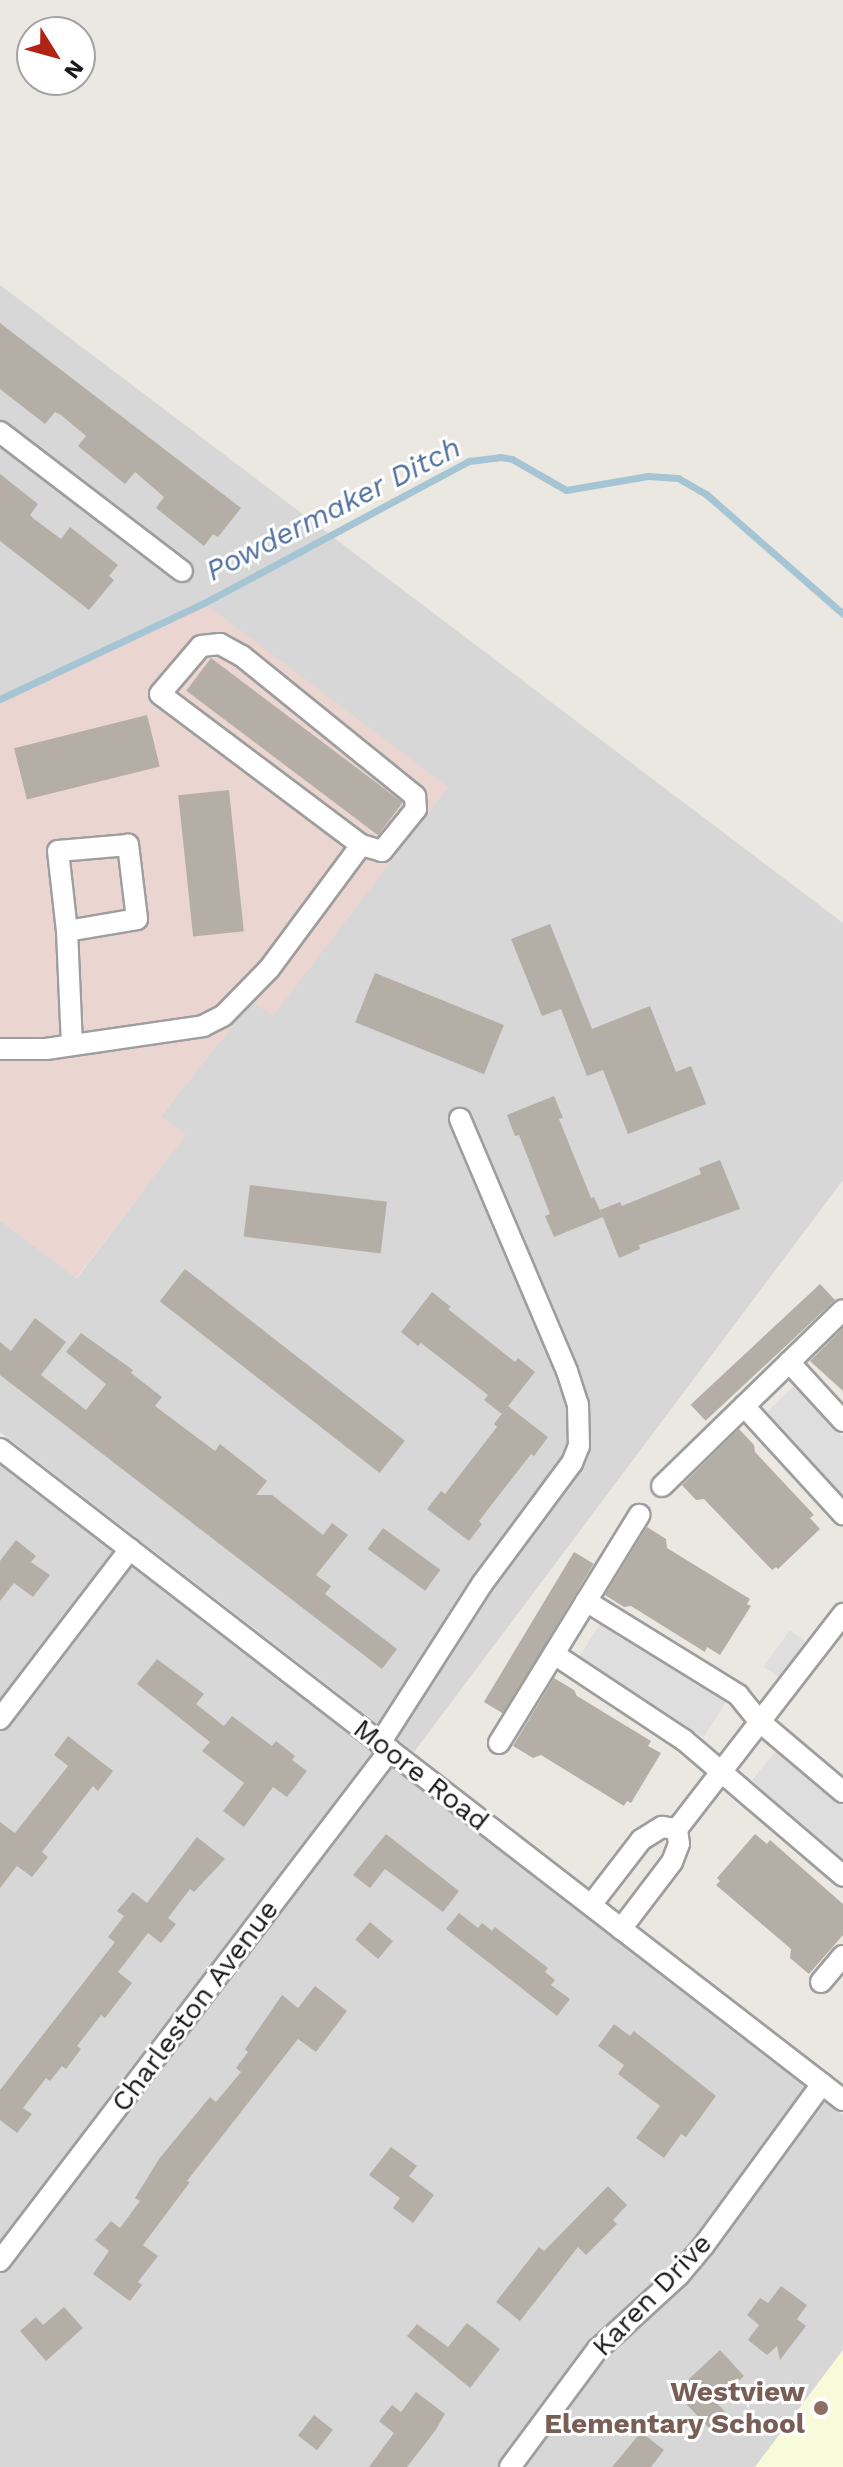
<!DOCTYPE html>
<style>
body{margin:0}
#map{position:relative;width:843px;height:2467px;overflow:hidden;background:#ebe8e1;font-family:"Work Sans",sans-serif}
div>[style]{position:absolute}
.residential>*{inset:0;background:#d8d7d7}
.commercial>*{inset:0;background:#ebd5d1}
.education>*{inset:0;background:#f8fbda}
.parking>*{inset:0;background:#dedede;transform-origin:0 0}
.stream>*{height:7px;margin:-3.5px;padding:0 3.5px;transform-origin:3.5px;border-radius:3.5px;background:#a5c5d4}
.building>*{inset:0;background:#b4aea7;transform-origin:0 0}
.roads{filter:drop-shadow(2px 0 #9e9e9e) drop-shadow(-2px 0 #9e9e9e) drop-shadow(0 2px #9e9e9e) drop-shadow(0 -2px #9e9e9e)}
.minor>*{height:20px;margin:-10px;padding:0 10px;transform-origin:10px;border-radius:10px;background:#fff}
.dots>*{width:22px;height:22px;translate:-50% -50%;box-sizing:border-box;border:4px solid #fff;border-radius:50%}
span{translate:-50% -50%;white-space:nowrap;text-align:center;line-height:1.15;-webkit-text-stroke:6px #fff;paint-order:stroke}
.street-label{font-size:28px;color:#1a1a1a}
.education-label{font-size:28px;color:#785e54;font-weight:700}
.right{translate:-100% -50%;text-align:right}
.water-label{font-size:30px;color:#52719e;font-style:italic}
.north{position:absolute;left:16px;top:16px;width:80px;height:80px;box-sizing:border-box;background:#fff;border:2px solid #a3a3a3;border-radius:50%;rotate:127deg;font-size:22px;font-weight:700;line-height:32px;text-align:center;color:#1a1a1a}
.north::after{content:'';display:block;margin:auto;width:28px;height:36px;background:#af2415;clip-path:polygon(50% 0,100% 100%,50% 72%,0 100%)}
</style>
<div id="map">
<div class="residential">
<div style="clip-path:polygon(0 285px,843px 923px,843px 1180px,414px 1752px,0 1432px,0 1220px,77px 1278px,185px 1135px,160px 1117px,252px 1001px,274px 1016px,204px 603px,0 699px)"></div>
<div style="clip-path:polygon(0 1465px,843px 2115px,843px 2350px,755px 2467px,0 2467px)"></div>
</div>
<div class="commercial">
<div style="clip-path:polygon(204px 603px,448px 787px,273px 1016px,252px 1001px,161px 1116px,186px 1135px,76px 1278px,0 1220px,0 699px)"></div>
</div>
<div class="education">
<div style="clip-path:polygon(843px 2350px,843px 2467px,755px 2467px)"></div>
</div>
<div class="parking">
<div style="clip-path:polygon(794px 1386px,843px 1437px,843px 1497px,764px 1415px)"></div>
<div style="left:600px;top:1624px;width:148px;height:41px;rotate:32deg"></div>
<div style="left:790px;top:1630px;width:19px;height:45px;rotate:36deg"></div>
<div style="clip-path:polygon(777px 1750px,843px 1807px,843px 1861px,751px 1781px)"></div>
</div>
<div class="stream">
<div style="left:0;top:699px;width:225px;rotate:-25.2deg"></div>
<div style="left:204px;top:603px;width:301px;rotate:-28.2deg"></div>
<div style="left:469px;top:461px;width:31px;rotate:-7deg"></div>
<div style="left:500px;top:457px;width:12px;rotate:9deg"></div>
<div style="left:512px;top:459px;width:62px;rotate:29.9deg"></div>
<div style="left:566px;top:490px;width:83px;rotate:-9.7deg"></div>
<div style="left:648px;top:476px;width:30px;rotate:4deg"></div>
<div style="left:678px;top:478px;width:32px;rotate:30deg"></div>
<div style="left:706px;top:494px;width:182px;rotate:41.2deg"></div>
</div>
<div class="building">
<div style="clip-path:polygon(0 323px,241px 508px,218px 537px,213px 534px,204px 546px,156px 508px,164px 497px,135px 472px,125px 484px,78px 446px,86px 436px,61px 415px,55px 412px,45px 424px,0 389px)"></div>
<div style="clip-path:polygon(0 474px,38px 504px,30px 515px,34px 519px,61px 539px,70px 527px,118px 565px,109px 576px,114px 580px,89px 610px,0 541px)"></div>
<div style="left:211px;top:658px;width:240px;height:41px;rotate:37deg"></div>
<div style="left:147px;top:715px;width:53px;height:137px;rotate:76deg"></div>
<div style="left:229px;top:790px;width:142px;height:51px;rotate:84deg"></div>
<div style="clip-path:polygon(550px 924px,592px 1029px,650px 1006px,676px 1072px,691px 1066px,706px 1104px,628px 1134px,603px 1070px,587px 1076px,561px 1009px,542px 1016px,511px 939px)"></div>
<div style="left:375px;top:973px;width:139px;height:53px;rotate:22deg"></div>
<div style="clip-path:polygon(554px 1096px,563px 1118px,559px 1119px,591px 1198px,594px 1197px,603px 1217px,554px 1237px,545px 1216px,550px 1214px,519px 1135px,515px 1136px,507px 1115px)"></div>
<div style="clip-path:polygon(720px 1160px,740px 1209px,639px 1245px,640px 1249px,619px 1258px,600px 1210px,620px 1202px,622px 1206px,701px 1174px,699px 1168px)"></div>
<div style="left:250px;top:1185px;width:138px;height:52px;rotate:7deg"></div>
<div style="left:185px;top:1269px;width:279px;height:41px;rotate:38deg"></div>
<div style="left:820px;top:1284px;width:22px;height:177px;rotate:47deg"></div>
<div style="clip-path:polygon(432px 1292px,451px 1307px,448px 1309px,515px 1362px,518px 1358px,535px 1372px,502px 1414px,484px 1400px,488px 1395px,421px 1343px,418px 1346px,401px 1332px)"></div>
<div style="clip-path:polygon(35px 1318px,66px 1342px,41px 1375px,86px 1410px,106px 1384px,66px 1352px,81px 1333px,133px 1370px,131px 1373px,162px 1397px,155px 1406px,215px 1451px,220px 1444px,267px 1481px,256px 1495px,272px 1495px,323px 1535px,332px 1523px,348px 1535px,316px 1575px,331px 1586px,325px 1594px,397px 1649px,382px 1669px,0 1375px,0 1342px,11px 1351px)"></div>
<div style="clip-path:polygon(843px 1328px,843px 1391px,810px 1361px)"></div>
<div style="clip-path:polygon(508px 1406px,548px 1437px,534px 1456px,531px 1454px,479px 1521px,482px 1524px,469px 1541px,427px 1509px,441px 1491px,445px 1494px,497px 1427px,494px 1424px)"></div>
<div style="clip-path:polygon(739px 1429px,754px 1445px,755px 1452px,814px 1515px,810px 1518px,820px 1529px,778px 1569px,776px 1567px,772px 1570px,704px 1499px,696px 1500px,682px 1485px)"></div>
<div style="clip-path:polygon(647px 1527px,666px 1539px,667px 1548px,750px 1599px,747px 1604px,751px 1606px,720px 1655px,707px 1647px,705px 1652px,631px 1606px,624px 1607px,605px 1595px)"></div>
<div style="left:383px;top:1528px;width:71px;height:26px;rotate:36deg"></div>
<div style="clip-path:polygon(16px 1540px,36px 1556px,31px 1562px,50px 1575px,33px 1597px,14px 1583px,0 1601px,0 1561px)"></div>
<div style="left:574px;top:1552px;width:23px;height:175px;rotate:31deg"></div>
<div style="clip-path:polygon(157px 1659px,204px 1694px,196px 1704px,224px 1726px,232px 1716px,272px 1746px,276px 1741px,295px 1756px,292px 1760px,307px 1771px,287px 1797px,273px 1787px,244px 1827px,223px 1811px,244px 1783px,202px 1751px,210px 1742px,137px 1684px)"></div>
<div style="clip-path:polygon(554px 1678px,574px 1690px,577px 1696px,651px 1741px,648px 1746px,661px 1753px,631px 1803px,627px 1801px,624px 1806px,541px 1755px,533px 1758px,513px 1746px)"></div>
<div style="clip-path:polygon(68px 1736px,113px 1771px,98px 1791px,93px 1786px,42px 1852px,48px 1857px,32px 1877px,17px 1866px,0 1888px,0 1822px,15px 1833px,68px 1766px,54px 1755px)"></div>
<div style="clip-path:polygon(386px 1834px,459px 1891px,443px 1912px,385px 1869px,370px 1888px,353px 1875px)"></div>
<div style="clip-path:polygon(755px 1834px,767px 1844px,770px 1840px,843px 1904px,843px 1935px,809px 1974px,790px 1958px,791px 1949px,716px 1885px,720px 1881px,717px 1878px)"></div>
<div style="clip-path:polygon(197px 1837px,225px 1859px,194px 1892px,190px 1889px,168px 1918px,176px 1924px,161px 1943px,148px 1933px,118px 1972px,132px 1983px,105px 2018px,101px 2015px,77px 2046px,81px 2049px,66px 2069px,62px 2066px,50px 2081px,46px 2078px,23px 2108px,32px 2114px,17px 2133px,0 2120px,0 2090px,115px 1942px,108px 1937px,124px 1916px,117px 1911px,133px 1892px,147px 1903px)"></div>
<div style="clip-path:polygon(459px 1913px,478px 1928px,482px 1923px,492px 1931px,495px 1927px,548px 1968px,545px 1972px,555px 1980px,551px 1985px,570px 1999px,557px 2016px,446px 1929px)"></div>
<div style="left:370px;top:1922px;width:30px;height:23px;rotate:40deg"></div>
<div style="clip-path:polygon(315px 1986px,347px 2011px,316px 2052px,298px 2039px,187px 2181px,190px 2182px,143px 2245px,158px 2256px,138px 2282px,142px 2285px,130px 2301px,127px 2299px,93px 2274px,109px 2251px,95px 2240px,111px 2221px,120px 2228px,140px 2201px,135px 2198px,159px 2159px,210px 2097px,216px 2102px,241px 2072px,236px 2068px,248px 2052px,245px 2049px,282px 1995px,298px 2008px)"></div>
<div style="clip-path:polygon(614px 2024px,630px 2036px,634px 2031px,716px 2096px,686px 2137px,681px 2134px,664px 2158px,636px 2138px,660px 2106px,618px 2074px,624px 2065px,598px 2046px)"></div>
<div style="clip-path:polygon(391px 2147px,417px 2166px,409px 2176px,434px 2195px,413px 2223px,393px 2208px,400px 2198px,369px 2175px)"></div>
<div style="clip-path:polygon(608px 2186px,627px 2205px,613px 2220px,617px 2224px,586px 2255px,578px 2247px,520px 2321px,496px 2302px,539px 2247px,544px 2251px)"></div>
<div style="clip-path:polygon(781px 2286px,807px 2305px,797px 2319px,806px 2326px,780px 2360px,777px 2346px,767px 2355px,748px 2340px,759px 2325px,747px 2315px,760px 2298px,768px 2303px)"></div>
<div style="clip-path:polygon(64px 2307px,83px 2328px,46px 2361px,20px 2331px,36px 2317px,43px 2325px)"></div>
<div style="clip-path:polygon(467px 2323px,500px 2349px,470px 2388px,407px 2336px,417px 2324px,448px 2347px)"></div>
<div style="clip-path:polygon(720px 2350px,744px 2376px,716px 2402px,726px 2413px,709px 2428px,675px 2392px)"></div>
<div style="clip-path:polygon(416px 2392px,445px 2414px,435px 2431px,407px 2467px,369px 2467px,394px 2433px,379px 2421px,392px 2405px,401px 2412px)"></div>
<div style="left:314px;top:2415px;width:24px;height:26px;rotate:38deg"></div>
<div style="clip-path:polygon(641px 2432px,664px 2450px,651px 2467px,612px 2467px)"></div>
</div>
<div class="roads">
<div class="minor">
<div style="left:0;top:432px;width:229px;rotate:37.4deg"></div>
<div style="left:67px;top:931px;width:71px;rotate:-9.7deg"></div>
<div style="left:137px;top:919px;width:75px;rotate:-96.9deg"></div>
<div style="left:128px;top:845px;width:70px;rotate:175.1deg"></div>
<div style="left:58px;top:851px;width:81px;rotate:83.6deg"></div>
<div style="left:67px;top:931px;width:114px;rotate:87.5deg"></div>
<div style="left:0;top:1049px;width:46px"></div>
<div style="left:46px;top:1049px;width:159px;rotate:-8.3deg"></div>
<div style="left:203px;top:1026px;width:22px;rotate:-27deg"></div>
<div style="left:223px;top:1016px;width:66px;rotate:-45.6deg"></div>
<div style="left:269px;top:969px;width:154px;rotate:-53.4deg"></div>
<div style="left:361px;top:845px;width:251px;rotate:-143.1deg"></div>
<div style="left:160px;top:694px;width:63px;rotate:-49.5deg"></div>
<div style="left:201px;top:646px;width:19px;rotate:-6deg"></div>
<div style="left:220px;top:644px;width:25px;rotate:29deg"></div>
<div style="left:242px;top:656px;width:223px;rotate:39deg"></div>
<div style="left:415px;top:796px;width:13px;rotate:86deg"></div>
<div style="left:416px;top:809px;width:54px;rotate:129deg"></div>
<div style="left:382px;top:851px;width:22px;rotate:-164deg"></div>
<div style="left:789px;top:1362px;width:80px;rotate:47.5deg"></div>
<div style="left:744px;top:1406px;width:147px;rotate:47.5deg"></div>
<div style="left:0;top:1449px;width:1065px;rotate:37.68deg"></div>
<div style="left:662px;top:1486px;width:252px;rotate:-44.2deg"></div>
<div style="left:586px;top:1601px;width:179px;rotate:31.7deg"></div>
<div style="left:738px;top:1695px;width:33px;rotate:51deg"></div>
<div style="left:759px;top:1721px;width:110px;rotate:40.2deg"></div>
<div style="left:554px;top:1654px;width:156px;rotate:33.5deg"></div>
<div style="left:684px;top:1740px;width:209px;rotate:40.5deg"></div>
<div style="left:0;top:1719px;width:214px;rotate:-52.6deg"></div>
<div style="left:380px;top:1743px;width:189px;rotate:-57.3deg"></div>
<div style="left:482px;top:1584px;width:151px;rotate:-53.4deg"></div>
<div style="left:572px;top:1463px;width:18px;rotate:-68deg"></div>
<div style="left:579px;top:1446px;width:41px;rotate:-91.4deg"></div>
<div style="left:578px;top:1405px;width:36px;rotate:-108deg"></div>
<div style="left:567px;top:1371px;width:274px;rotate:-113deg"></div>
<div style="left:499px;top:1743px;width:268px;rotate:-58.4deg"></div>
<div style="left:591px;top:1905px;width:82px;rotate:-52.4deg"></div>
<div style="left:641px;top:1840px;width:25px;rotate:-32deg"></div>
<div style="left:662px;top:1827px;width:15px;rotate:8deg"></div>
<div style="left:621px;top:1929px;width:84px;rotate:-52.7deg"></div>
<div style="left:672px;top:1862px;width:19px;rotate:-69deg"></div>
<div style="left:679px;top:1844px;width:15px;rotate:-98deg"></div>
<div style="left:677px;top:1829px;width:272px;rotate:-52.3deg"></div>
<div style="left:821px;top:1982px;width:34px;rotate:-50deg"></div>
<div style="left:0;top:2261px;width:643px;rotate:-52.65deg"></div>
<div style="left:510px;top:2467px;width:146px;rotate:-53.4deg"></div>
<div style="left:597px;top:2350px;width:111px;rotate:-42.4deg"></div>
<div style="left:679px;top:2275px;width:39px;rotate:-50deg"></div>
<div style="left:704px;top:2245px;width:200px;rotate:-53.8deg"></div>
</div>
</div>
<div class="dots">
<div style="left:821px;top:2408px;background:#8d6e63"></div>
</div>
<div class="street-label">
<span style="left:421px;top:1775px;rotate:38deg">Moore Road</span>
<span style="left:195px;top:2006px;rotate:-53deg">Charleston Avenue</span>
<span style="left:652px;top:2295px;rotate:-46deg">Karen Drive</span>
</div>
<div class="education-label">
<span class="right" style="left:805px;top:2408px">Westview<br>Elementary School</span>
</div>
<div class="water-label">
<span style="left:333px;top:509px;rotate:-27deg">Powdermaker Ditch</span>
</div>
<div class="north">N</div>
</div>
